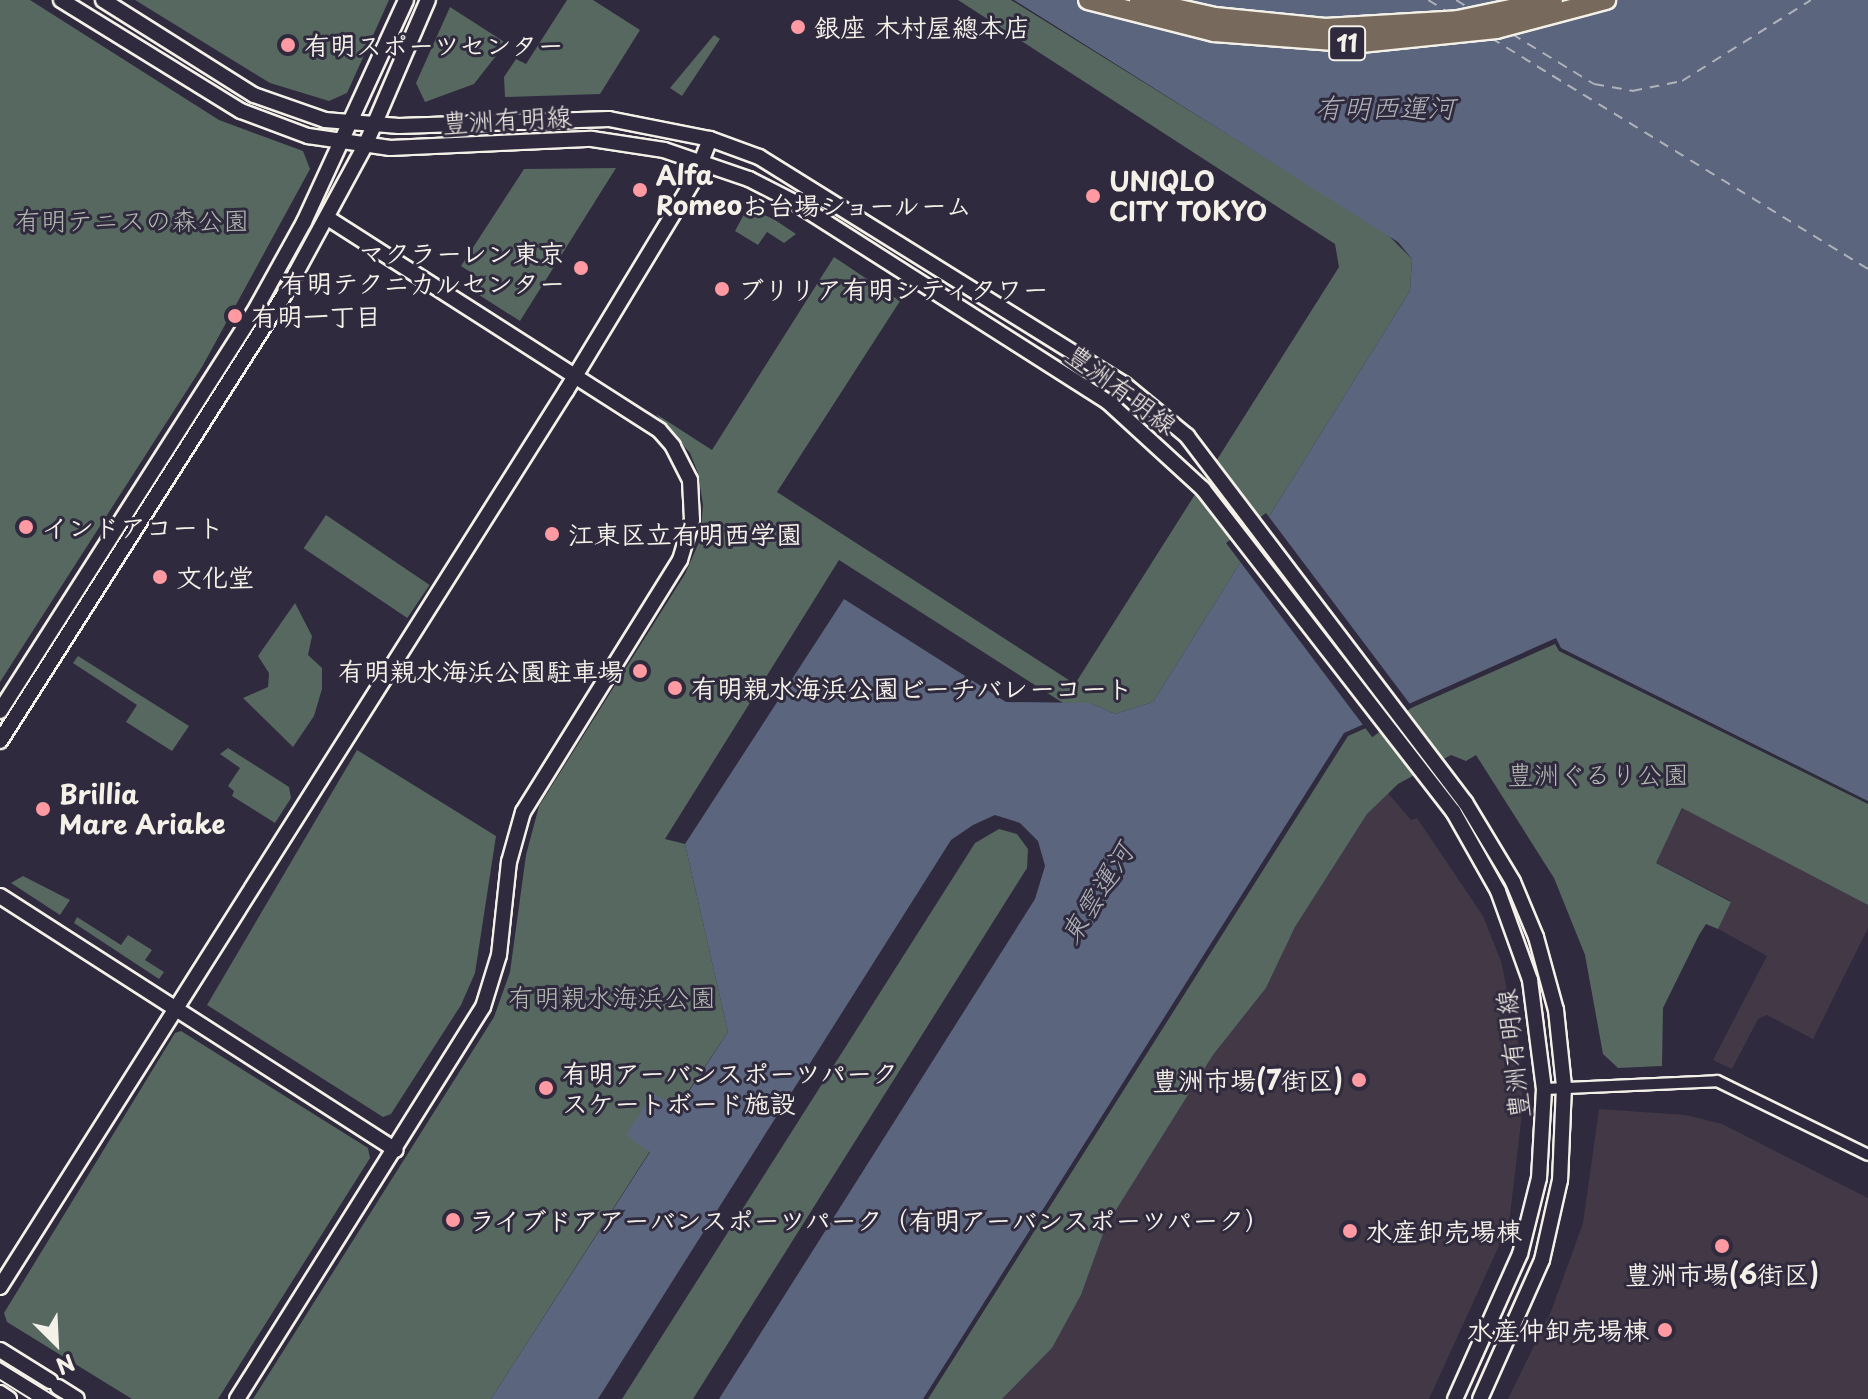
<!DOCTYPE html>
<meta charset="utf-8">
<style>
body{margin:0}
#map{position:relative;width:1868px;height:1399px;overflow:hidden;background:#2f2a3d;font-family:"Playpen Sans","Klee One",sans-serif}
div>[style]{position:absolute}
.built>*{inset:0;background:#423846}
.green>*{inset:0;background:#566860;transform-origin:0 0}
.water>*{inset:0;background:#5b667e}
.pier>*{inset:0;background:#2f2a3d;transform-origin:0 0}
.ferry>*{height:2px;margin-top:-1px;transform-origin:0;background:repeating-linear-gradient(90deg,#afb2b8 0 10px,transparent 0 18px)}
.roads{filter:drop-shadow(2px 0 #f4f1e8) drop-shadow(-2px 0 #f4f1e8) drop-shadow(0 2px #f4f1e8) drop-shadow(0 -2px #f4f1e8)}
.street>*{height:10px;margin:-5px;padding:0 5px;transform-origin:5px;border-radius:5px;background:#2f2a3d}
.secondary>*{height:14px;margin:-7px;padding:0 7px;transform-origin:7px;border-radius:7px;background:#2f2a3d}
.highway>*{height:18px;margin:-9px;padding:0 9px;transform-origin:9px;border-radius:9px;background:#77695c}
.tram>*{height:2px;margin:-1px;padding:0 1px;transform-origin:1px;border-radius:1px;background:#f4f1e8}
.dots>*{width:22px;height:22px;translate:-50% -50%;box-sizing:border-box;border:4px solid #2f2a3d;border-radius:50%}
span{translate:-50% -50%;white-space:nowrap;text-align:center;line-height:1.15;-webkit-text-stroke:6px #2f2a3d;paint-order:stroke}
.shield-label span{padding:2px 6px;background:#2f2a3d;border:2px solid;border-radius:6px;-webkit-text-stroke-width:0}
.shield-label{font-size:24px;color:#f4f1e8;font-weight:700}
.poi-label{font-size:26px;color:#f4f1e8;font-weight:700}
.left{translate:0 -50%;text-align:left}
.right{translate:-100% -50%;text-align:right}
.street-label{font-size:26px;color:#f4f1e8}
.park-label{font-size:26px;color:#b5bab2}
.water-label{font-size:28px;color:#afb2b8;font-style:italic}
.north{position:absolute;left:16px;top:1303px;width:80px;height:80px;-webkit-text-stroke:6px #2f2a3d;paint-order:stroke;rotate:156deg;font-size:22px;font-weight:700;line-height:32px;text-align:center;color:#f4f1e8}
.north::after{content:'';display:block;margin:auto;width:28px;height:36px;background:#f4f1e8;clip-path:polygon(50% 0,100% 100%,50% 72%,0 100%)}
</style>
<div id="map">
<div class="built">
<div style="clip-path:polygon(1387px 792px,1411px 820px,1417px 818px,1483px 916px,1501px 961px,1520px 1051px,1523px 1105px,1509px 1224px,1429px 1399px,1002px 1399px,1052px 1348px,1081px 1295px,1106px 1226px,1213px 1055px,1266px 988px,1295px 927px,1367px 814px)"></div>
<div style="clip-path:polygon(1683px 808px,1868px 905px,1868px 928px,1813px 1039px,1767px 1015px,1758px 1019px,1732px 1069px,1713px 1060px,1767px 956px,1718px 929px,1731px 901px,1655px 862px)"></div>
<div style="clip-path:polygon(1599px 1109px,1686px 1115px,1722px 1124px,1868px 1198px,1868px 1399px,1508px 1399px,1552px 1309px,1583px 1223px)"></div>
</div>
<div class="green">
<div style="clip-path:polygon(0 0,30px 0,219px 120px,303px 151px,310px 169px,202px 367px,0 682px)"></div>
<div style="clip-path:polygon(135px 0,389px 0,347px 93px,329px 101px,270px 83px)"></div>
<div style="clip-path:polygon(567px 0,593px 0,640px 30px,600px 94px,505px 97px,504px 77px,516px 59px,526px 64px)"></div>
<div style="clip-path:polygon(958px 0,1011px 0,1385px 232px,1412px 259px,1410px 291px,1153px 702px,1115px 714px,1090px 703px,1063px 703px,839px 560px,665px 839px,685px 844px,728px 1032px,677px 1108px,653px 1094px,627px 1135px,650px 1151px,491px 1399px,253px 1399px,494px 1017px,510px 972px,526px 855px,539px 806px,685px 574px,700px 540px,703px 505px,698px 473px,690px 453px,656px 414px,712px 450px,834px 257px,900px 301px,777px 492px,1075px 684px,1339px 267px,1335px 244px)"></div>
<div style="clip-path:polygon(450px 7px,506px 43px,474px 84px,425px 102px,416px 83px)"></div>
<div style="clip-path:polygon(714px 35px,720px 39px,682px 96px,670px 88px)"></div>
<div style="clip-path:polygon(616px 168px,520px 321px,476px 293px,484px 281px,461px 266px,524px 169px)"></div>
<div style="clip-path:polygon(748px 207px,775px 220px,796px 234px,784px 243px,767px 232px,758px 245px,735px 231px)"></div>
<div style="left:326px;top:515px;width:125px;height:40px;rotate:34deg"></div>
<div style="clip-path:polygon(295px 603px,312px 636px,308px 655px,322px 668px,322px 689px,314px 716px,293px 747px,243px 698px,268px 687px,269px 673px,258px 656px)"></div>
<div style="clip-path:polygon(1555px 644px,1559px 651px,1868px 804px,1868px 905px,1682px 808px,1656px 863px,1731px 902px,1718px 929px,1706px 924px,1699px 935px,1663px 1008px,1662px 1066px,1618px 1068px,1603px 1054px,1585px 955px,1554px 878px,1476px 755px,1466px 761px,1451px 755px,1398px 784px,1367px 814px,1295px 927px,1266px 988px,1213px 1055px,1106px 1226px,1081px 1295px,1052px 1348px,1002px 1399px,928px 1399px,1348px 736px)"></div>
<div style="clip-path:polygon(78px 656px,189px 726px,172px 751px,126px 722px,137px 705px,73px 663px)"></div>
<div style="clip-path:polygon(228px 748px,289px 787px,291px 798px,275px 823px,232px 796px,234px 791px,228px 786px,240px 768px,220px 754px)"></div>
<div style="clip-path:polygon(357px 750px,496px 836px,475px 973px,461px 1005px,391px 1114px,383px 1117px,207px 1005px)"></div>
<div style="clip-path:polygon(999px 829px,1017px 834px,1028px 849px,1027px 868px,693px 1399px,622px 1399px,975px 843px)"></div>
<div style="clip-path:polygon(23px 876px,70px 900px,60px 915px,11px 883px)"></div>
<div style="clip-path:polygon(77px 917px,121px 945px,128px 935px,152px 950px,145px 960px,164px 972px,159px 979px,74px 923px)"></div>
<div style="clip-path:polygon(181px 1031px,368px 1148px,370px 1158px,218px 1399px,132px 1399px,7px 1322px,4px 1313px,175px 1033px)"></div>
</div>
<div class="water">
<div style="clip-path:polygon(1014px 0,1868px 0,1868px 801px,1561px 648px,1556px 638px,1344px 733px,923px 1399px,719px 1399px,1035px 899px,1045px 866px,1038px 841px,1020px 823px,995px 815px,973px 825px,951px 840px,598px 1399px,491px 1399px,650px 1152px,626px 1135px,653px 1093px,678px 1108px,728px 1032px,685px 844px,844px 599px,1006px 702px,1090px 703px,1115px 714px,1153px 702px,1410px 291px,1412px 259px,1398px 242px)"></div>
</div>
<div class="pier">
<div style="left:1266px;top:513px;width:243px;height:50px;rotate:53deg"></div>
</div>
<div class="ferry">
<div style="left:1428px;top:0;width:23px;rotate:31deg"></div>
<div style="left:1456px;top:0;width:15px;rotate:32deg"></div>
<div style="left:1512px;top:34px;width:96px;rotate:31.4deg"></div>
<div style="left:1594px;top:84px;width:39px;rotate:10deg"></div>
<div style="left:1632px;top:91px;width:51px;rotate:-11.3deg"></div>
<div style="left:1682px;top:81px;width:152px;rotate:-32.1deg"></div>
<div style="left:1491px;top:38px;width:442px;rotate:31.5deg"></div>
</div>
<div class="roads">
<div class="street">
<div style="left:1544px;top:1089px;width:173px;rotate:-2.6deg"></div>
<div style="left:1717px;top:1081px;width:168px;rotate:26.1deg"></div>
</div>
<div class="secondary">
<div style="left:61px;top:0;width:211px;rotate:31.7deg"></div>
<div style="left:241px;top:111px;width:72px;rotate:20.5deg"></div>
<div style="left:308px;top:136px;width:83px;rotate:8.3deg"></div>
<div style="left:390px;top:148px;width:202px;rotate:-2.6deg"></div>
<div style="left:592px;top:139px;width:73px;rotate:8.7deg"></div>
<div style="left:664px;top:150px;width:90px;rotate:18.8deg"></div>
<div style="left:749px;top:179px;width:51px;rotate:27.1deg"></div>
<div style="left:794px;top:202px;width:372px;rotate:32.5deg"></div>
<div style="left:1108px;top:402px;width:129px;rotate:42.5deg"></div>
<div style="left:1203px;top:489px;width:408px;rotate:52.2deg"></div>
<div style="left:1453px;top:811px;width:92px;rotate:60.6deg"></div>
<div style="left:1498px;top:891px;width:95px;rotate:70.2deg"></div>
<div style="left:1530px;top:980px;width:110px;rotate:82.7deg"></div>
<div style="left:1544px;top:1089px;width:89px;rotate:93.2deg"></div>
<div style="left:1539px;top:1178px;width:78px;rotate:104deg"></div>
<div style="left:1520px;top:1254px;width:159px;rotate:114.1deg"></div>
<div style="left:103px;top:0;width:178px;rotate:32.2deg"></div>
<div style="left:254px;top:95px;width:75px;rotate:19.4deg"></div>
<div style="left:325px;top:120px;width:74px;rotate:4.6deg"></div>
<div style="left:399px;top:126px;width:210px;rotate:-1.9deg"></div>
<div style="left:609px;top:119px;width:103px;rotate:11.2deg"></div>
<div style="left:710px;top:139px;width:52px;rotate:20.2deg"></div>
<div style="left:759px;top:157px;width:430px;rotate:31.9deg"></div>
<div style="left:1124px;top:384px;width:82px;rotate:39.5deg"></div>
<div style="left:1187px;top:436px;width:460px;rotate:52.8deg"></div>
<div style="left:1465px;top:802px;width:93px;rotate:59deg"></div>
<div style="left:1513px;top:882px;width:60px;rotate:67.3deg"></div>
<div style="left:1536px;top:937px;width:76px;rotate:74.7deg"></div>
<div style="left:1556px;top:1010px;width:76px;rotate:84deg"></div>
<div style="left:1564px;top:1086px;width:94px;rotate:92.4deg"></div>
<div style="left:1560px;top:1180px;width:82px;rotate:102.7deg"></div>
<div style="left:1542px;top:1260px;width:152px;rotate:114deg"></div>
<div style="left:0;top:711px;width:471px;rotate:-57.5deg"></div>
<div style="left:253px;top:314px;width:105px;rotate:-61deg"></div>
<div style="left:304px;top:222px;width:244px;rotate:-65.3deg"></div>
<div style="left:0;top:741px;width:529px;rotate:-57.51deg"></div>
<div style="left:284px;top:295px;width:170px;rotate:-61.5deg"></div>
<div style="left:365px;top:146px;width:159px;rotate:-66.7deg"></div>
<div style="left:0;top:896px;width:470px;rotate:32.7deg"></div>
<div style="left:0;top:1287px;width:1060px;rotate:-57.72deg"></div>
<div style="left:566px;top:391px;width:247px;rotate:-58.8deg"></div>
<div style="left:694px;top:180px;width:44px;rotate:-68.7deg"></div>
<div style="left:0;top:1350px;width:59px;rotate:31.8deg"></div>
<div style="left:58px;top:1387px;width:22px;rotate:32deg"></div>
<div style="left:0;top:1393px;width:11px;rotate:34deg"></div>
<div style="left:237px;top:1399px;width:463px;rotate:-57.9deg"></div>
<div style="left:483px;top:1007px;width:54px;rotate:-72.9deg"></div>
<div style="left:499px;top:955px;width:94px;rotate:-83.9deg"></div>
<div style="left:509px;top:862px;width:52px;rotate:-74.4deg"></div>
<div style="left:523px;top:812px;width:297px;rotate:-58.1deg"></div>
<div style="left:680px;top:560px;width:42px;rotate:-73.3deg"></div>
<div style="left:692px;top:520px;width:40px;rotate:-92.9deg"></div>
<div style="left:690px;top:480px;width:38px;rotate:-117deg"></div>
<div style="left:673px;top:446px;width:21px;rotate:-131deg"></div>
<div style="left:659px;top:430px;width:394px;rotate:-147.4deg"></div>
</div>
<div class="highway">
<div style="left:1088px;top:0;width:130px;rotate:14.3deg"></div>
<div style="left:1214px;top:32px;width:147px;rotate:4.3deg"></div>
<div style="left:1361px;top:43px;width:136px;rotate:-5.9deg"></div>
<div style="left:1496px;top:29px;width:114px;rotate:-14.8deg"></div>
<div style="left:1139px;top:0;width:78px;rotate:12.6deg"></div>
<div style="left:1215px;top:17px;width:111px;rotate:5.7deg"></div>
<div style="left:1325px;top:28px;width:133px;rotate:-3.4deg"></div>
<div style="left:1458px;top:20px;width:97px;rotate:-11.9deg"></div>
</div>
</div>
<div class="tram">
<div style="left:0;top:1362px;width:70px;rotate:31.7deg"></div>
<div style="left:0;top:1380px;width:36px;rotate:32deg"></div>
</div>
<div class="dots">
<div style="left:798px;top:27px;background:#ff9aa2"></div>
<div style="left:288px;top:45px;background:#ff9aa2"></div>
<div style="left:640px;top:190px;background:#ff9aa2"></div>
<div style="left:1093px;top:196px;background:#ff9aa2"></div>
<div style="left:581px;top:268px;background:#ff9aa2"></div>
<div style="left:722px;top:289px;background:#ff9aa2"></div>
<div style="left:235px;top:316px;background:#ff9aa2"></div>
<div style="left:26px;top:527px;background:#ff9aa2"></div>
<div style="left:552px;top:534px;background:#ff9aa2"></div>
<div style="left:160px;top:577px;background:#ff9aa2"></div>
<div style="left:640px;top:671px;background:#ff9aa2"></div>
<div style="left:675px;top:688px;background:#ff9aa2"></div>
<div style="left:43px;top:809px;background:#ff9aa2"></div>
<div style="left:1359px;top:1080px;background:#ff9aa2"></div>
<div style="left:546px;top:1088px;background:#ff9aa2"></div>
<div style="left:453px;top:1220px;background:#ff9aa2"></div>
<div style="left:1350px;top:1231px;background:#ff9aa2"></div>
<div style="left:1722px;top:1246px;background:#ff9aa2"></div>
<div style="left:1665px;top:1330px;background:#ff9aa2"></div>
</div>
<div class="shield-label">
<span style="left:1347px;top:43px">11</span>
</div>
<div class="poi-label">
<span class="left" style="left:814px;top:27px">銀座 木村屋總本店</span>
<span class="left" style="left:304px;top:45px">有明スポーツセンター</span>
<span class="left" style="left:656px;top:190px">Alfa<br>Romeoお台場ショールーム</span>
<span class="left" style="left:1109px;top:196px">UNIQLO<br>CITY TOKYO</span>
<span class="right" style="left:565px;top:268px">マクラーレン東京<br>有明テクニカルセンター</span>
<span class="left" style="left:738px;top:289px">ブリリア有明シティタワー</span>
<span class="left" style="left:251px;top:316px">有明一丁目</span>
<span class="left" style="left:42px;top:527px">インドアコート</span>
<span class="left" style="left:568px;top:534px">江東区立有明西学園</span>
<span class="left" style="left:176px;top:577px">文化堂</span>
<span class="right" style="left:624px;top:671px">有明親水海浜公園駐車場</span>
<span class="left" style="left:691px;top:688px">有明親水海浜公園ビーチバレーコート</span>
<span class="left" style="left:59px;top:809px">Brillia<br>Mare Ariake</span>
<span class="left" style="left:562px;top:1088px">有明アーバンスポーツパーク<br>スケートボード施設</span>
<span class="right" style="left:1343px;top:1080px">豊洲市場(7街区)</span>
<span class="left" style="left:469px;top:1220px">ライブドアアーバンスポーツパーク（有明アーバンスポーツパーク）</span>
<span class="left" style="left:1366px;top:1231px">水産卸売場棟</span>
<span style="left:1722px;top:1274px">豊洲市場(6街区)</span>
<span class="right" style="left:1649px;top:1330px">水産仲卸売場棟</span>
</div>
<div class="street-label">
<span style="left:507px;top:119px;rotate:-3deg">豊洲有明線</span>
<span style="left:1122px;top:389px;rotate:37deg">豊洲有明線</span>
<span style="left:1512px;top:1054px;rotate:-96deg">豊洲有明線</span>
</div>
<div class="park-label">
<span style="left:132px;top:220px">有明テニスの森公園</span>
<span style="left:1598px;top:774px">豊洲ぐるり公園</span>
<span style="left:612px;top:997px">有明親水海浜公園</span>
</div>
<div class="water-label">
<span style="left:1385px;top:107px">有明西運河</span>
<span style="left:1096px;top:893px;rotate:-58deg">東雲運河</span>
</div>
<div class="north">N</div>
</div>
